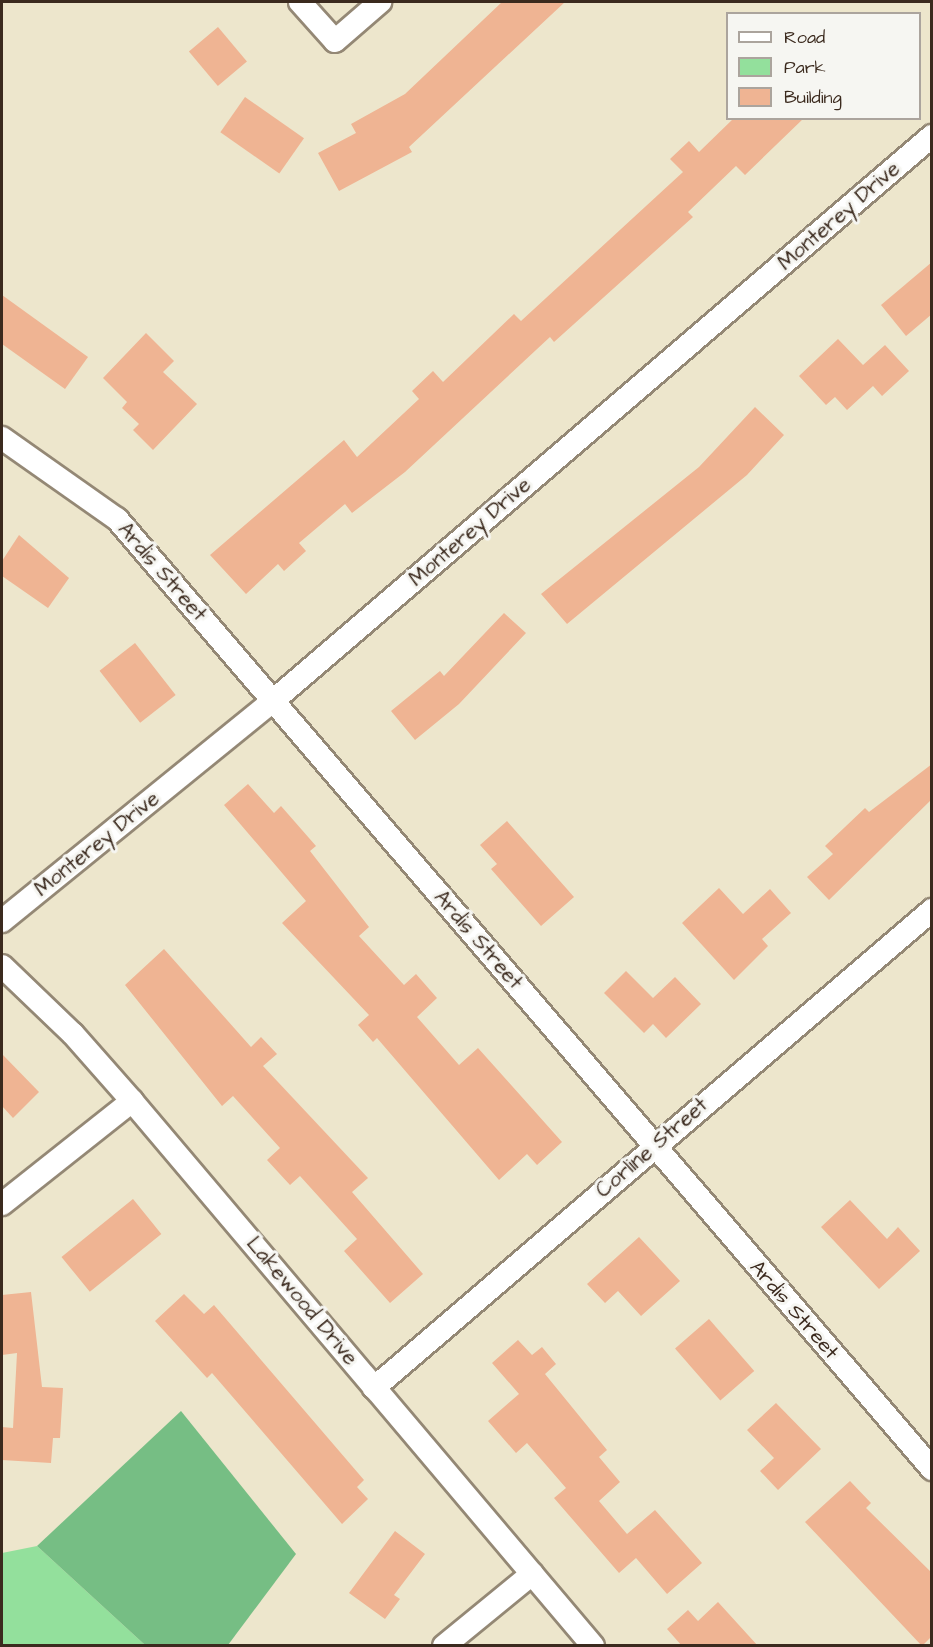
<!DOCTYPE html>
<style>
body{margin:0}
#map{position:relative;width:933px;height:1647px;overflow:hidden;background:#ede6cc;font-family:"Architects Daughter",sans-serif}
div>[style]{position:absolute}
.green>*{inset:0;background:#93e09c}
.forest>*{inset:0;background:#76be84}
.building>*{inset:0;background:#efb493;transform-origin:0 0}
.roads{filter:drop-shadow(2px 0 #948875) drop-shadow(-2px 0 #948875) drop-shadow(0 2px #948875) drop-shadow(0 -2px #948875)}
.street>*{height:22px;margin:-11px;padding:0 11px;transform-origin:11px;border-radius:11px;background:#fff}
span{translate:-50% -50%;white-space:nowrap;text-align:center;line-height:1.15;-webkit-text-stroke:6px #f6f6f2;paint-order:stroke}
.street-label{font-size:21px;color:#3b2a1e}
.frame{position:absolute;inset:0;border:3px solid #3b2a1e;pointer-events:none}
.legend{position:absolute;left:726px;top:12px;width:195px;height:108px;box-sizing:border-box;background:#f6f6f2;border:2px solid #aba49d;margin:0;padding:8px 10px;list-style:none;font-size:18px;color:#3b2a1e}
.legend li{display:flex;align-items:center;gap:12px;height:30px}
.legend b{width:30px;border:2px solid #aba49d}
</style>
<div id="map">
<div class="green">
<div style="clip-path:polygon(37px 1546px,145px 1645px,2px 1646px,2px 1553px)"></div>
</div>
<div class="forest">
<div style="clip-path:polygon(181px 1411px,296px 1554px,228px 1645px,145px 1645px,37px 1546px)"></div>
</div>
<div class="building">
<div style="clip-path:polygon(502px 2px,565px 2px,409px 147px,412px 152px,339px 191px,318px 153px,356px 133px,351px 124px,405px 94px)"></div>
<div style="left:218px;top:27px;width:45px;height:38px;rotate:50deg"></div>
<div style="left:245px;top:97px;width:72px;height:43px;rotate:35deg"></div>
<div style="clip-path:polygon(734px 118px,804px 118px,745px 175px,736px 166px,688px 212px,693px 217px,554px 342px,550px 337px,405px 472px,352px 513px,345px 504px,299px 543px,306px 551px,284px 571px,278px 564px,246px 594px,210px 555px,344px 440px,357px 457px,419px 399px,412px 391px,433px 371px,443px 382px,514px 314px,521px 321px,683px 172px,670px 159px,689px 141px,699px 152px)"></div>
<div style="clip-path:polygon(932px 262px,932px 314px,906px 336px,881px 305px)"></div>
<div style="clip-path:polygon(2px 295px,88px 357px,65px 389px,2px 344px)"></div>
<div style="clip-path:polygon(146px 333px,174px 361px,163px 372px,197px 404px,153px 450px,133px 430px,139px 424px,122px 408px,127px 402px,103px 378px)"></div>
<div style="clip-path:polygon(838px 339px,863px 365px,885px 345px,909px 371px,882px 396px,873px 386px,847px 410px,835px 397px,826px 405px,799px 376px)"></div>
<div style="clip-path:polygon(755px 407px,784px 435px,747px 475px,567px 624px,541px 594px,699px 467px)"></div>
<div style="clip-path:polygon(19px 535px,69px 578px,48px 608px,2px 576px,2px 561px)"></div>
<div style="clip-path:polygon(504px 613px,526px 633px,459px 704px,415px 740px,391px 711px,440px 671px,444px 676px)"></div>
<div style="left:135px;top:643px;width:66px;height:45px;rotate:52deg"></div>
<div style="clip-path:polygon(932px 764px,932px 799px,829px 900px,807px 877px,833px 854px,825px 846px,865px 808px,869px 812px)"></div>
<div style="clip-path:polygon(248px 784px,274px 813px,281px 806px,316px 846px,310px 851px,369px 927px,359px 936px,404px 985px,416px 974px,437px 998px,417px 1017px,459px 1065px,478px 1048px,562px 1142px,537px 1165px,527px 1154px,499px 1180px,377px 1038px,373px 1042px,358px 1025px,369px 1015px,282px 923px,306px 901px,224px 805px)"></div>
<div style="clip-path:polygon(507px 821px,574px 897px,541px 926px,491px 869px,497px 864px,480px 845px)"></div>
<div style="clip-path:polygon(719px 888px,743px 914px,770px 889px,791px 913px,762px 939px,768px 946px,734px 980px,682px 923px)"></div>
<div style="clip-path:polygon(164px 949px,251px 1047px,261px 1037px,277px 1054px,263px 1066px,368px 1178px,352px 1192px,423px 1274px,390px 1303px,344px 1251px,357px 1239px,300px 1176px,290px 1185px,267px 1160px,280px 1148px,233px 1096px,222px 1106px,125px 985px)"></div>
<div style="clip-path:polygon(626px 971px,653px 998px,675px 977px,701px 1004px,666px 1038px,653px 1024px,644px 1033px,604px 993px)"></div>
<div style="clip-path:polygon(2px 1054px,39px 1092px,13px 1118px,2px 1106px)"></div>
<div style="left:133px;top:1199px;width:45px;height:92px;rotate:51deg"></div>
<div style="clip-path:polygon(850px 1200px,887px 1239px,898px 1227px,920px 1251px,879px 1289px,821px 1227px)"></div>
<div style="clip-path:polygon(639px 1237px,680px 1281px,641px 1316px,618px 1291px,605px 1303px,587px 1284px)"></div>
<div style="clip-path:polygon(31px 1292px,42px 1387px,63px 1388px,60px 1438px,53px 1438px,51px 1463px,2px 1460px,2px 1427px,13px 1428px,17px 1353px,2px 1355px,2px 1295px)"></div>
<div style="clip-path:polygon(184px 1294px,204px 1314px,214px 1305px,364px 1480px,357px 1487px,368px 1499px,342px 1524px,212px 1373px,207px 1378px,155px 1321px)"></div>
<div style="left:709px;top:1319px;width:69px;height:45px;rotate:49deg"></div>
<div style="clip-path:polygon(518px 1340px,532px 1355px,542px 1347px,556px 1364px,545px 1374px,607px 1450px,599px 1457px,620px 1482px,599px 1501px,627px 1534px,655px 1510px,702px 1563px,667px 1594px,636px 1558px,619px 1573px,554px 1498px,566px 1488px,527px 1443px,516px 1453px,488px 1421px,519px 1394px,492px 1363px)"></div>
<div style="clip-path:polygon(776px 1403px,821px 1449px,778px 1490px,760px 1471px,774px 1458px,747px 1430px)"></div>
<div style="clip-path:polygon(850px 1481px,871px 1503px,866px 1508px,932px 1573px,932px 1636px,922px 1646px,805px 1522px)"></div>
<div style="clip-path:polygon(395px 1531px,425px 1554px,394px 1595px,400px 1599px,385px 1619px,349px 1593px)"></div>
<div style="clip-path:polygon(718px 1602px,758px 1646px,682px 1646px,667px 1629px,688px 1610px,698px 1621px)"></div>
</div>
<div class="roads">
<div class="street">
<div style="left:300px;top:2px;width:52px;rotate:48.1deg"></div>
<div style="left:335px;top:41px;width:60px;rotate:-40.9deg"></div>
<div style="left:2px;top:438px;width:141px;rotate:35.2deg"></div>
<div style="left:117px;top:519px;width:1252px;rotate:49.37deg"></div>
<div style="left:2px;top:921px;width:349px;rotate:-39.1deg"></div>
<div style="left:273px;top:701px;width:868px;rotate:-40.61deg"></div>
<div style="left:2px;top:966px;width:98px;rotate:43.8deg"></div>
<div style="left:73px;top:1034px;width:89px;rotate:48.6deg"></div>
<div style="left:132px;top:1101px;width:714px;rotate:49.77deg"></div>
<div style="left:2px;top:1204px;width:166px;rotate:-38.4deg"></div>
<div style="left:374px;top:1388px;width:735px;rotate:-40.58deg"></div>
<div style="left:444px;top:1646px;width:114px;rotate:-39.3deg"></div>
</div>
</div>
<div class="street-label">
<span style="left:839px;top:216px;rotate:-41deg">Monterey Drive</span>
<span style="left:470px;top:532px;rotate:-41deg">Monterey Drive</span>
<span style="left:162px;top:572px;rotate:49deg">Ardis Street</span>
<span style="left:97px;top:844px;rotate:-39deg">Monterey Drive</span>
<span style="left:478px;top:940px;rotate:49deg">Ardis Street</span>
<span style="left:652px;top:1148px;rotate:-41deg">Corline Street</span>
<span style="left:302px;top:1301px;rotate:50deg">Lakewood Drive</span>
<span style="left:794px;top:1310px;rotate:49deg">Ardis Street</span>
</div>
<div class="frame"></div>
<ul class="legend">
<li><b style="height:8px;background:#fff"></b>Road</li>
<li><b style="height:16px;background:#93e09c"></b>Park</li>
<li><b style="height:16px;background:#efb493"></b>Building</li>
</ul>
</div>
